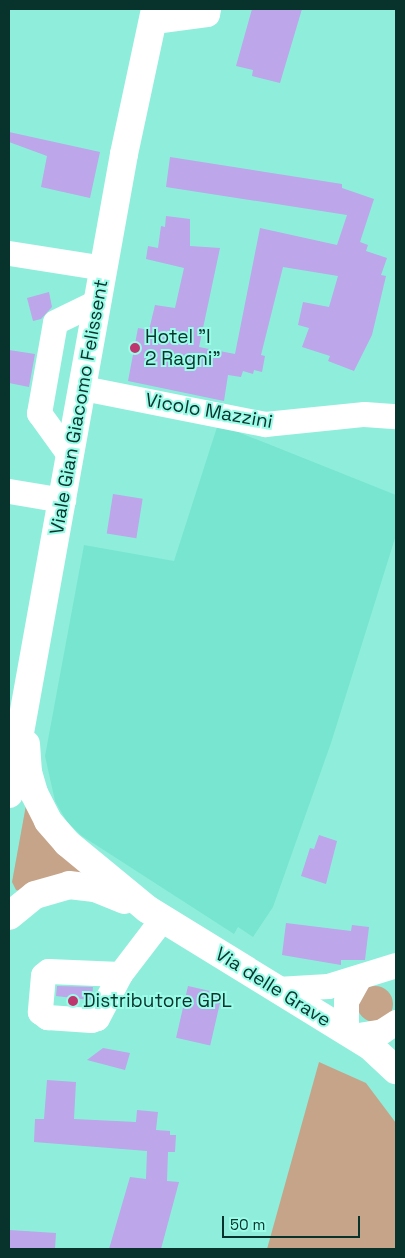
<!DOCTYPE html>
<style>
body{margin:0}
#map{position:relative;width:405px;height:1258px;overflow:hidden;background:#8eeedb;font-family:"Space Grotesk",sans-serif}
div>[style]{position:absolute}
.built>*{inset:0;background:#78e5d0}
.green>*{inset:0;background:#c6a48a}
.round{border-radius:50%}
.building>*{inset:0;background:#bda6e9;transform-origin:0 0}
.minor>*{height:25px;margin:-12.5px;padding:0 12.5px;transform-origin:12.5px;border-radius:12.5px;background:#fff}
.major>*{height:28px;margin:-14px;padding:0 14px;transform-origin:14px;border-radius:14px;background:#fff}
.dots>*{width:14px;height:14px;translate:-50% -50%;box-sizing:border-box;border:2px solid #9bfce8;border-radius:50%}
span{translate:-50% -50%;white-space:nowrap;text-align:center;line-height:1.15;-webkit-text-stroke:4px #9bfce8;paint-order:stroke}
.poi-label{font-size:19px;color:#07332c}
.left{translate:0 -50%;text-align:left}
.street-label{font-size:19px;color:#07332c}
.frame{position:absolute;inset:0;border:10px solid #07332c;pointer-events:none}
.scale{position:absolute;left:222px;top:1216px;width:138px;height:22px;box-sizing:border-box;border:2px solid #07332c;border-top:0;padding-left:6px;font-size:15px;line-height:18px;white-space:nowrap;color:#07332c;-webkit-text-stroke:4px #9bfce8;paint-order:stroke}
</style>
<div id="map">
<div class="built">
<div style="clip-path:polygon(218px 424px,396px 495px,396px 535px,331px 743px,273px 907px,253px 937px,238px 927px,234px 934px,82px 836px,67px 822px,55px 801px,45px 756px,84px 545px,174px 561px)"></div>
</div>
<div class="green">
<div style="clip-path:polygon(26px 805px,84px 872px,20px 891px,16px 890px,12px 882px)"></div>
<div class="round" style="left:357px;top:986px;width:36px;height:36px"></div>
<div style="clip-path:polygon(319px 1062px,366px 1083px,396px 1123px,396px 1249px,267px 1249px)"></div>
</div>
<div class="building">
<div style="clip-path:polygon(252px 9px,302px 9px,280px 83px,252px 76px,253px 70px,236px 66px)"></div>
<div style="clip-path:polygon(9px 132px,100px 152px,90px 198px,41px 187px,47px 156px,9px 142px)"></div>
<div style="clip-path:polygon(170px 157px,342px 184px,342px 188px,374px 199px,360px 242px,368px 245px,366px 251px,387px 258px,381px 275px,386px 276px,372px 335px,354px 371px,328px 361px,330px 356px,302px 347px,309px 328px,298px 325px,303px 302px,329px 307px,338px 276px,283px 267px,261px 355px,265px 356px,262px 372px,254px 370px,253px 374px,243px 371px,241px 377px,228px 375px,224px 401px,128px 381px,138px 328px,149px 330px,155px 305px,175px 308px,184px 268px,146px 259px,148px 246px,158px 248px,161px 226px,165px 227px,166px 216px,190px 219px,190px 246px,220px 248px,199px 347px,235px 354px,260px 228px,337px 245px,347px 215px,166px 187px)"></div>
<div style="clip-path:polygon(49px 292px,52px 307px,41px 319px,33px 321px,27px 298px)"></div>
<div style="clip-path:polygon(9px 350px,35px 354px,29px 387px,9px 383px)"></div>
<div style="left:113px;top:494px;width:30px;height:40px;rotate:9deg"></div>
<div style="clip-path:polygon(319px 835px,337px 841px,326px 884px,301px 876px,310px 848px,314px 849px)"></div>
<div style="clip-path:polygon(286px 923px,351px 931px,352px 925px,369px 927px,365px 960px,341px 960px,341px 965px,282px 955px)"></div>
<div style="clip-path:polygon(57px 986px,93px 987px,92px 997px,90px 1000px,56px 996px)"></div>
<div style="left:188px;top:986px;width:35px;height:53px;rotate:13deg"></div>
<div style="clip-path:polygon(103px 1048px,130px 1053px,125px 1070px,87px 1060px)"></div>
<div style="clip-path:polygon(47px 1080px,76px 1082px,74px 1119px,136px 1122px,137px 1110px,158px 1112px,156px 1130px,170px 1131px,170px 1135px,176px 1135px,175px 1152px,168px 1152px,167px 1181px,179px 1182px,161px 1249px,109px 1249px,130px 1177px,146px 1179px,147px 1151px,34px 1142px,35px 1119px,44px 1119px)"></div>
<div style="clip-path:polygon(9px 1230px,56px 1233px,55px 1249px,9px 1249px)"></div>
</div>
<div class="minor">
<div style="left:154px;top:21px;width:53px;rotate:-7.5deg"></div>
<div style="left:207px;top:14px;width:5px;rotate:-79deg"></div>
<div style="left:9px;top:253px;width:96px;rotate:9deg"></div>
<div style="left:83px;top:388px;width:186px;rotate:11.2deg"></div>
<div style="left:265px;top:424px;width:100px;rotate:-5.8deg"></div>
<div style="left:364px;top:414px;width:32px;rotate:4deg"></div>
<div style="left:70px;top:456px;width:53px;rotate:-125.8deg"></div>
<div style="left:39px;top:413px;width:92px;rotate:-80deg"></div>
<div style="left:55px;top:322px;width:48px;rotate:-26deg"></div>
<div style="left:9px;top:491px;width:55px;rotate:9.5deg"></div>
<div style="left:120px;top:974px;width:72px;rotate:-177.6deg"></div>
<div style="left:48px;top:971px;width:6px;rotate:141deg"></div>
<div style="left:43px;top:975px;width:37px;rotate:95deg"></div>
<div style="left:40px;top:1012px;width:9px;rotate:36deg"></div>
<div style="left:47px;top:1017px;width:44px;rotate:3.9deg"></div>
<div style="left:91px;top:1020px;width:6px;rotate:-18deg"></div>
<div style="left:97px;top:1018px;width:50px;rotate:-62.4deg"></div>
<div style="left:120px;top:974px;width:69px;rotate:-52.6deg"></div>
<div style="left:277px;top:989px;width:51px;rotate:-3.4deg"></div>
<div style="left:328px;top:986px;width:71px;rotate:-17.2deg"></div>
<div style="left:346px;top:1032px;width:31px;rotate:-90deg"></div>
<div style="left:346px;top:1001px;width:26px;rotate:-61deg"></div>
<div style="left:352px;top:1036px;width:30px;rotate:-9deg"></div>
<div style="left:382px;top:1031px;width:17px;rotate:-33deg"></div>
</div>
<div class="major">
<div style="left:26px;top:744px;width:28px;rotate:86deg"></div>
<div style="left:28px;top:772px;width:22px;rotate:74deg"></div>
<div style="left:34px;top:793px;width:31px;rotate:63deg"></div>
<div style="left:48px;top:821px;width:29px;rotate:49deg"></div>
<div style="left:67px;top:843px;width:104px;rotate:39.5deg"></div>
<div style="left:147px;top:909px;width:263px;rotate:31.6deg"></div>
<div style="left:371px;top:1047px;width:34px;rotate:43deg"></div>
<div style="left:9px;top:794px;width:650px;rotate:-79.81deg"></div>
<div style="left:124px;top:154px;width:148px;rotate:-77.9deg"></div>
<div style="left:9px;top:916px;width:33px;rotate:-39deg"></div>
<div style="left:35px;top:895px;width:35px;rotate:-16deg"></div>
<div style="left:69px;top:885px;width:26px;rotate:7deg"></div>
<div style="left:95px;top:888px;width:32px;rotate:22deg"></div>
</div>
<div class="dots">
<div style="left:135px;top:348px;background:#bf356e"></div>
<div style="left:73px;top:1001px;background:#bf356e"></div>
</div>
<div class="poi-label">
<span class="left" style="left:145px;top:348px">Hotel "I<br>2 Ragni"</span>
<span class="left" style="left:83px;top:1001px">Distributore GPL</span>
</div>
<div class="street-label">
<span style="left:79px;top:407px;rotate:-80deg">Viale Gian Giacomo Felissent</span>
<span style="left:209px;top:411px;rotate:10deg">Vicolo Mazzini</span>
<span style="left:273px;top:987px;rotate:32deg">Via delle Grave</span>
</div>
<div class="frame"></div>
<div class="scale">50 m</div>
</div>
